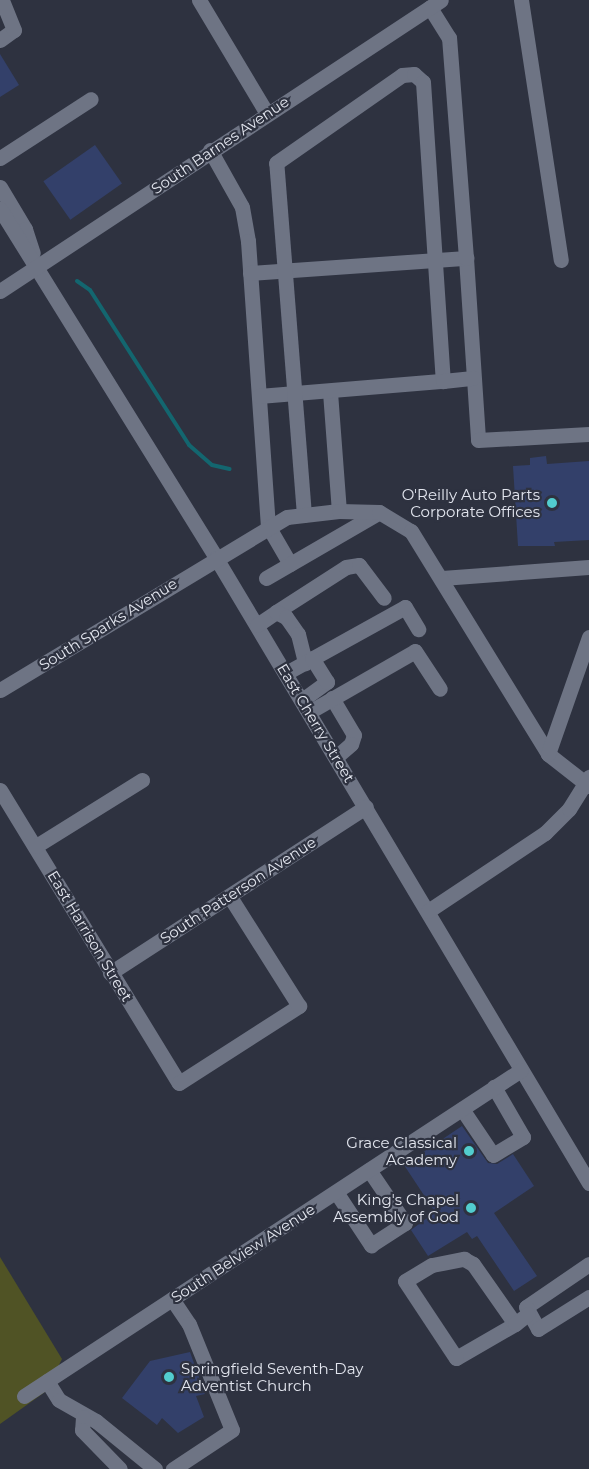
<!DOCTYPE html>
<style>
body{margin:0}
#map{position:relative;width:589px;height:1469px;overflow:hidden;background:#2e3240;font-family:Montserrat,sans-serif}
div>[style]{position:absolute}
.green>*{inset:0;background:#505325}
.stream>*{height:4px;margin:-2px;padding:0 2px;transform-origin:2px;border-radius:2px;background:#13666f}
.building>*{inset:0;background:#33406a;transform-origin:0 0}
.minor>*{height:15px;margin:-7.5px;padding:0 7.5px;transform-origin:7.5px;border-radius:7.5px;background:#6e7484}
.dots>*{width:16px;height:16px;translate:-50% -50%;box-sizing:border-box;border:3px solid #2e3240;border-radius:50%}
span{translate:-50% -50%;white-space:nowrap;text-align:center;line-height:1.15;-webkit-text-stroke:4.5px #2e3240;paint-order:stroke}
.street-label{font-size:15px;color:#e2e5ee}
.poi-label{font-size:15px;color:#e2e5ee}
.right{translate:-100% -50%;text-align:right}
.left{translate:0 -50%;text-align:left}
</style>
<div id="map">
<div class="green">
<div style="clip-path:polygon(0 1257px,62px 1359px,45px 1392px,0 1424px)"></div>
</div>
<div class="stream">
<div style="left:77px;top:281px;width:16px;rotate:35deg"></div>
<div style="left:90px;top:290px;width:184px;rotate:57.4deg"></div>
<div style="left:189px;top:445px;width:30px;rotate:41deg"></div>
<div style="left:212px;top:465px;width:18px;rotate:13deg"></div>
</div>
<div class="building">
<div style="clip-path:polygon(0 54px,19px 85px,0 97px)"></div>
<div style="left:95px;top:145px;width:47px;height:63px;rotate:55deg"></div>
<div style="clip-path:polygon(546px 456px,547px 464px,589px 461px,589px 540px,554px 542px,555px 546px,518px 546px,513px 466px,530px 465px,530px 458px)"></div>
<div style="clip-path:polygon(462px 1126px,488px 1163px,497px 1164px,513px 1154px,534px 1186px,494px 1213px,537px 1276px,514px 1291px,477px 1236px,472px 1239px,467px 1232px,428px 1256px,411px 1230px,435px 1212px,404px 1165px)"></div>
<div style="clip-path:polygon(190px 1352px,205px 1394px,196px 1396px,204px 1417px,178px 1433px,162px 1418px,157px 1425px,122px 1398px,150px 1361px)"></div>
</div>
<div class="minor">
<div style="left:199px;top:0;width:131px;rotate:59.1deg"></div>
<div style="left:521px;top:0;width:263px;rotate:81.3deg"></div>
<div style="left:0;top:40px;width:17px;rotate:-36deg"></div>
<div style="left:14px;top:30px;width:32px;rotate:-112deg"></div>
<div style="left:210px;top:150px;width:65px;rotate:60.7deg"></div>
<div style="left:242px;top:207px;width:35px;rotate:80deg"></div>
<div style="left:248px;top:241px;width:286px;rotate:86deg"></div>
<div style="left:268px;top:526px;width:44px;rotate:59.9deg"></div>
<div style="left:0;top:158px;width:108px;rotate:-33deg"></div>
<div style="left:0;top:187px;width:49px;rotate:59.2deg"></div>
<div style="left:25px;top:229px;width:25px;rotate:72deg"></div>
<div style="left:0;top:209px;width:410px;rotate:58.2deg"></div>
<div style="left:216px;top:558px;width:728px;rotate:59.17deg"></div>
<div style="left:466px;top:258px;width:182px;rotate:86.2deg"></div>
<div style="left:478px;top:440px;width:111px;rotate:-3.1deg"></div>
<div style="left:250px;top:273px;width:217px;rotate:-4deg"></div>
<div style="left:466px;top:258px;width:221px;rotate:-94.4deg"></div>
<div style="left:449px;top:38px;width:36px;rotate:-122deg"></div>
<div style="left:0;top:291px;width:528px;rotate:-33.42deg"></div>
<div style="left:330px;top:392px;width:119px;rotate:85.7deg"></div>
<div style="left:259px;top:396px;width:185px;rotate:-4.7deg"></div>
<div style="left:304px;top:515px;width:353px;rotate:-94.5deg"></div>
<div style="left:276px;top:163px;width:154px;rotate:-34.9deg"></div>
<div style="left:402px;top:75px;width:12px;rotate:-5deg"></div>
<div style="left:414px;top:74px;width:12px;rotate:42deg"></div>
<div style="left:423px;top:82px;width:300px;rotate:86.2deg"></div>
<div style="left:443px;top:381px;width:30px;rotate:-6deg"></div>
<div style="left:266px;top:578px;width:129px;rotate:-30.1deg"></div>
<div style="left:442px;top:578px;width:147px;rotate:-4.3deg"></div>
<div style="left:276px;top:612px;width:83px;rotate:-32.7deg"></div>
<div style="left:346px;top:567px;width:13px;rotate:-9deg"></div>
<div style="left:359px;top:565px;width:41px;rotate:52.9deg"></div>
<div style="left:257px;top:625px;width:23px;rotate:-34deg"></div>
<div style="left:276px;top:612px;width:11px;rotate:27deg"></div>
<div style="left:286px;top:617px;width:21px;rotate:55deg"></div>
<div style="left:298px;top:634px;width:30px;rotate:76deg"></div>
<div style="left:286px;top:673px;width:136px;rotate:-29deg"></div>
<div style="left:405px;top:607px;width:26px;rotate:59deg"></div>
<div style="left:0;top:690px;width:335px;rotate:-31.1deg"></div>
<div style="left:287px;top:517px;width:52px;rotate:-6.6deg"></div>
<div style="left:339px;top:511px;width:40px;rotate:1.4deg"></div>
<div style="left:379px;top:512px;width:37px;rotate:31deg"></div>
<div style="left:411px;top:531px;width:262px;rotate:58.4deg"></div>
<div style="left:548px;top:754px;width:52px;rotate:38deg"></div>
<div style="left:332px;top:698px;width:43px;rotate:59.3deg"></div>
<div style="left:354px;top:735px;width:9px;rotate:108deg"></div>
<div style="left:351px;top:744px;width:20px;rotate:139deg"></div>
<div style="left:302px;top:700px;width:31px;rotate:-36deg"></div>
<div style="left:327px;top:682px;width:28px;rotate:-122deg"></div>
<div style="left:309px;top:712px;width:122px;rotate:-29.9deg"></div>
<div style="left:415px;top:651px;width:45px;rotate:56.7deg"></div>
<div style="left:548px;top:754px;width:124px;rotate:-70.7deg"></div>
<div style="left:0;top:790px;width:343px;rotate:58.6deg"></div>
<div style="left:179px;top:1083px;width:143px;rotate:-32.7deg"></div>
<div style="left:299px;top:1006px;width:129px;rotate:-122.3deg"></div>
<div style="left:36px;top:846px;width:125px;rotate:-31.9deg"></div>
<div style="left:428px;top:911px;width:141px;rotate:-33.7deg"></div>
<div style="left:545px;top:833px;width:34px;rotate:-45deg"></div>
<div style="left:569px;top:809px;width:38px;rotate:-58deg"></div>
<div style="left:110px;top:973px;width:305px;rotate:-33deg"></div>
<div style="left:462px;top:1109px;width:55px;rotate:56deg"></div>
<div style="left:493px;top:1155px;width:35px;rotate:-31deg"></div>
<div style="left:523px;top:1137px;width:58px;rotate:-120.1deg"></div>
<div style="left:336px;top:1192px;width:64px;rotate:56.6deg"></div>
<div style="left:371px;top:1245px;width:40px;rotate:-32.9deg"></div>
<div style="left:405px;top:1223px;width:64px;rotate:-124.2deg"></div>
<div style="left:589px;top:1264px;width:76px;rotate:145.7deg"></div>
<div style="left:526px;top:1307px;width:25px;rotate:61deg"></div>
<div style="left:538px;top:1329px;width:60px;rotate:-32.1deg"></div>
<div style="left:172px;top:1299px;width:30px;rotate:56deg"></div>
<div style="left:189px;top:1324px;width:114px;rotate:67.9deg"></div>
<div style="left:232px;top:1430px;width:71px;rotate:146.5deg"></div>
<div style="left:515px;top:1324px;width:68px;rotate:150deg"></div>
<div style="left:456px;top:1358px;width:92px;rotate:-123.5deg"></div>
<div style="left:405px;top:1281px;width:31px;rotate:-31deg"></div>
<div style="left:432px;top:1265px;width:33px;rotate:-11deg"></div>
<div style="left:464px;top:1259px;width:10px;rotate:29deg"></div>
<div style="left:473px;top:1264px;width:73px;rotate:55deg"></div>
<div style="left:515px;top:1324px;width:16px;rotate:-38deg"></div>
<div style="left:47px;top:1381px;width:22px;rotate:58deg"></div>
<div style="left:59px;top:1400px;width:43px;rotate:29.6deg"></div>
<div style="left:96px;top:1421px;width:76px;rotate:39.1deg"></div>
<div style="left:24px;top:1396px;width:594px;rotate:-33.26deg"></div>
<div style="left:83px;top:1417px;width:13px;rotate:94deg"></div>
<div style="left:82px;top:1430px;width:54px;rotate:45.7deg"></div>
</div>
<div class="dots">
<div style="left:552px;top:503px;background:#52cdce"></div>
<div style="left:469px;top:1151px;background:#52cdce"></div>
<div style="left:471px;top:1208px;background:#52cdce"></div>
<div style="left:169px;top:1377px;background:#52cdce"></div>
</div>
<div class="street-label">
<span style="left:220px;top:145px;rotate:-34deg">South Barnes Avenue</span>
<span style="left:108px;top:624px;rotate:-32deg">South Sparks Avenue</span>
<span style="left:316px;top:723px;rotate:59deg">East Cherry Street</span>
<span style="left:238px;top:890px;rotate:-33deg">South Patterson Avenue</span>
<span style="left:90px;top:936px;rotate:59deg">East Harrison Street</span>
<span style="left:243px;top:1253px;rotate:-33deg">South Belview Avenue</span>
</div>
<div class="poi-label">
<span class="right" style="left:540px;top:503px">O'Reilly Auto Parts<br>Corporate Offices</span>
<span class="right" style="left:457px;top:1151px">Grace Classical<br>Academy</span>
<span class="right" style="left:459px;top:1208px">King's Chapel<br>Assembly of God</span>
<span class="left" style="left:181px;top:1377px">Springfield Seventh-Day<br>Adventist Church</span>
</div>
</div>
